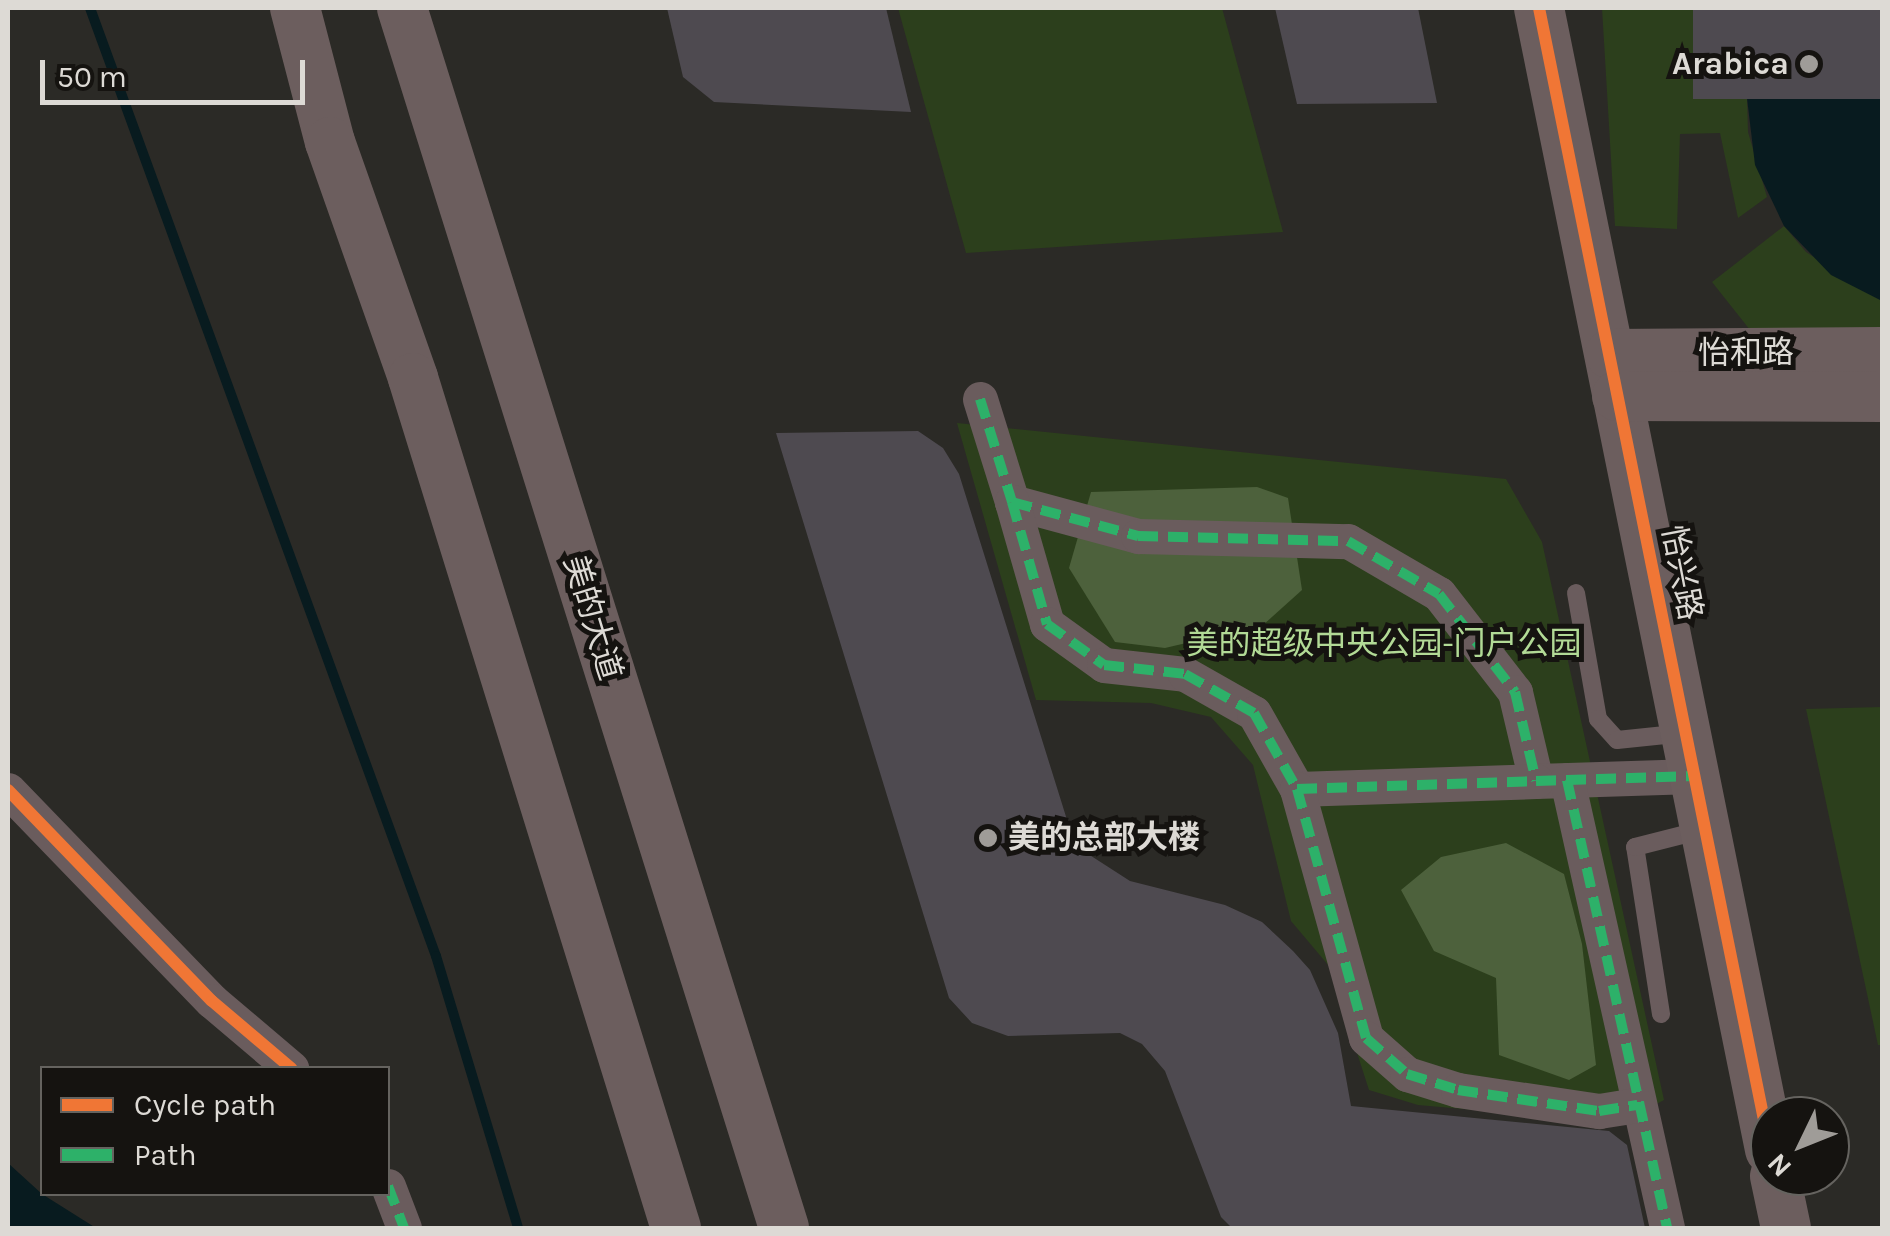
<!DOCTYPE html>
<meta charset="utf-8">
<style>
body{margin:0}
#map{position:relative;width:1890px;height:1236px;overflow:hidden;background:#2b2a26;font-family:Karla,"Noto Sans SC",sans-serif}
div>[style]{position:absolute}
.green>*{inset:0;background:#2c3f1c}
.forest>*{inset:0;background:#4d613c}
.water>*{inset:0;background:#081b1f}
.stream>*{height:10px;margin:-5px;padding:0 5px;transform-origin:5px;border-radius:5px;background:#081b1f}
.building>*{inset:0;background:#4e4a50;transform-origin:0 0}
.lane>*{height:18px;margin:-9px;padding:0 9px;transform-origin:9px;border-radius:9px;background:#6a5c5d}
.street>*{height:35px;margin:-17.5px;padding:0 17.5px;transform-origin:17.5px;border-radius:17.5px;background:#6a5c5d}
.secondary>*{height:50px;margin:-25px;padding:0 25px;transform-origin:25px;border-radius:25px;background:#6c5e5e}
.quiet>*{height:10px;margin-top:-5px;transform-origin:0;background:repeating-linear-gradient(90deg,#2db169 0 20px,transparent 0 30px)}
.cycleway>*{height:12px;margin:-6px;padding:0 6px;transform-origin:6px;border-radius:6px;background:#f07635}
.dots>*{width:28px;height:28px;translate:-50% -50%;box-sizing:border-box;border:5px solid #151310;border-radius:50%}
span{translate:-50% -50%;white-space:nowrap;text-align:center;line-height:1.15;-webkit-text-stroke:10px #151310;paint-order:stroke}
.poi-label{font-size:32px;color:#dddad5;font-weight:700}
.right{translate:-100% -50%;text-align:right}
.left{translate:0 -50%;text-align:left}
.street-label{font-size:32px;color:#dddad5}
.park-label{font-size:32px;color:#b2da96}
.frame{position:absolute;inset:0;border:10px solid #dddad5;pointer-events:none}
.legend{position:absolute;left:40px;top:1066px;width:350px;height:130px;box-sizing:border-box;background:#151310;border:2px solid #65635f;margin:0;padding:12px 18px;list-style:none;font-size:30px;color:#dddad5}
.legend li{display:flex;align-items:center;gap:20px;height:50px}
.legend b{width:50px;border:2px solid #65635f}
.north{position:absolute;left:1750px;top:1096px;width:100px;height:100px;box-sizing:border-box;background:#151310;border:2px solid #65635f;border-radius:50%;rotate:227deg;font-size:28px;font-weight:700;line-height:40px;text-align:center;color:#dddad5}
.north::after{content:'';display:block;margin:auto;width:35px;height:45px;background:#9f9c98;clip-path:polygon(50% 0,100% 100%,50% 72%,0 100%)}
.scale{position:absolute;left:40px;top:60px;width:265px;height:45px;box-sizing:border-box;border:5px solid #dddad5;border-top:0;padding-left:12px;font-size:30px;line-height:35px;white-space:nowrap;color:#dddad5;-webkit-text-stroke:8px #151310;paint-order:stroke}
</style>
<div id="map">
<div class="green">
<div style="clip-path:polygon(898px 8px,1222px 8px,1283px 232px,966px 253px)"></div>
<div style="clip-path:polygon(1602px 8px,1693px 8px,1693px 98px,1747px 98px,1748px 132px,1767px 197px,1738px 218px,1720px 133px,1680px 134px,1677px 229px,1615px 226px)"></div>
<div style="clip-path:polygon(1784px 226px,1806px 252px,1882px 301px,1882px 341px,1758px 340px,1712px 282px)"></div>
<div style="clip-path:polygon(957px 423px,1506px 479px,1542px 542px,1664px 1100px,1621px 1123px,1418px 1105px,1369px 1090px,1329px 966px,1291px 921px,1253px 765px,1211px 717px,1151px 703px,1036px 700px)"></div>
<div style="clip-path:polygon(1882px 707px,1882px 1045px,1878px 1045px,1806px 709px)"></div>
</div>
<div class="forest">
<div style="clip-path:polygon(1257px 487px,1288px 498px,1302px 590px,1263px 625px,1165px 648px,1115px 642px,1069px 568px,1091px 492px)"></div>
<div style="clip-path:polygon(1506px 843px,1564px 874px,1582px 944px,1596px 1065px,1569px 1080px,1499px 1055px,1496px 978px,1434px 951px,1401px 890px,1441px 857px)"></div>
</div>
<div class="water">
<div style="clip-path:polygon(1747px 98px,1882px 99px,1882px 301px,1831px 275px,1784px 226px,1755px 165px)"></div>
<div style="clip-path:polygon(8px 1163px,42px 1194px,96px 1228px,8px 1228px)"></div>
</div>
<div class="stream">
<div style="left:90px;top:8px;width:1009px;rotate:69.95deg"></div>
<div style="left:436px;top:956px;width:284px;rotate:73.2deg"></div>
</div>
<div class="building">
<div style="clip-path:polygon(667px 8px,886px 8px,911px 112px,714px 102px,683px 77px)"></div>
<div style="clip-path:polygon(1275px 8px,1418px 8px,1437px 103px,1297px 104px)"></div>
<div style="left:1693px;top:8px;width:189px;height:91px"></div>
<div style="clip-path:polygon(918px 431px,943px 448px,959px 474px,1068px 823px,1085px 852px,1130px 881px,1225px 905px,1262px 922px,1293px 951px,1310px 970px,1338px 1033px,1351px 1106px,1609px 1131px,1627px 1145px,1645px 1228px,1232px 1228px,1221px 1217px,1165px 1071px,1142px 1044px,1120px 1033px,1008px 1036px,972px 1023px,949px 998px,776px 433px)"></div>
</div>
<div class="lane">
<div style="left:1576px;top:593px;width:128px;rotate:80.1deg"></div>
<div style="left:1598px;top:719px;width:28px;rotate:48deg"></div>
<div style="left:1617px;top:740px;width:68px;rotate:-5.9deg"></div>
<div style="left:1661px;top:1014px;width:169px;rotate:-98.8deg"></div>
<div style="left:1635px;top:847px;width:69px;rotate:-14.2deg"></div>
</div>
<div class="street">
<div style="left:980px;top:399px;width:108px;rotate:72.7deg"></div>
<div style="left:1012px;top:502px;width:131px;rotate:15.1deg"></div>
<div style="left:1138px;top:536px;width:210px;rotate:1.4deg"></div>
<div style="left:1348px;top:541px;width:105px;rotate:30.2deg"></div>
<div style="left:1439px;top:594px;width:124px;rotate:52.2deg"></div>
<div style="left:1515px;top:692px;width:91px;rotate:76.7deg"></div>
<div style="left:1536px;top:781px;width:158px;rotate:-1.8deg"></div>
<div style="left:1012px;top:502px;width:127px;rotate:74deg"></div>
<div style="left:1047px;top:624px;width:70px;rotate:35.7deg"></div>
<div style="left:1104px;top:665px;width:81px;rotate:6.3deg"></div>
<div style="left:1185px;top:674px;width:79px;rotate:29.5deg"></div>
<div style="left:1254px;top:713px;width:87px;rotate:60.5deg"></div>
<div style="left:1297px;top:789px;width:239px;rotate:-1.9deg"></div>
<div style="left:1567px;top:780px;width:459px;rotate:77.4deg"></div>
<div style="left:1297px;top:789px;width:258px;rotate:74.5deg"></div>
<div style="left:1366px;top:1038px;width:55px;rotate:41.3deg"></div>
<div style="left:1407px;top:1074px;width:53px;rotate:17.4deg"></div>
<div style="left:1458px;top:1090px;width:143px;rotate:8.5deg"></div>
<div style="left:1599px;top:1111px;width:39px;rotate:-9deg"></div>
<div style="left:8px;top:790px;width:293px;rotate:46deg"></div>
<div style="left:212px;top:1001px;width:104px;rotate:40.3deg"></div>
<div style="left:388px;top:1186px;width:45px;rotate:69.1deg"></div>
</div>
<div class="secondary">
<div style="left:295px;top:8px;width:138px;rotate:75.4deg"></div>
<div style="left:330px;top:142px;width:250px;rotate:70.6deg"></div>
<div style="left:413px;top:378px;width:890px;rotate:72.81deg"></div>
<div style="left:402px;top:8px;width:1278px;rotate:72.61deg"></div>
<div style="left:1539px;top:8px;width:1165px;rotate:78.56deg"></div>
<div style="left:1610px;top:354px;width:272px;rotate:-0.4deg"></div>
<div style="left:1617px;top:396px;width:265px;rotate:0.2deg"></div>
<div style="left:1775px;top:1176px;width:53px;rotate:78.1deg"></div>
</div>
<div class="quiet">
<div style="left:980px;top:399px;width:108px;rotate:72.7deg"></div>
<div style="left:1012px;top:502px;width:131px;rotate:15.1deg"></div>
<div style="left:1138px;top:536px;width:210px;rotate:1.4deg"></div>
<div style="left:1348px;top:541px;width:105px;rotate:30.2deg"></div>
<div style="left:1439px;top:594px;width:124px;rotate:52.2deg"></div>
<div style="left:1515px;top:692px;width:91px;rotate:76.7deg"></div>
<div style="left:1536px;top:781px;width:158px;rotate:-1.8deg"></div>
<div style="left:1012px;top:502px;width:127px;rotate:74deg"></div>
<div style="left:1047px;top:624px;width:70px;rotate:35.7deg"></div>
<div style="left:1104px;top:665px;width:81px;rotate:6.3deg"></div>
<div style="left:1185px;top:674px;width:79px;rotate:29.5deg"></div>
<div style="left:1254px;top:713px;width:87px;rotate:60.5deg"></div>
<div style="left:1297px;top:789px;width:239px;rotate:-1.9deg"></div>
<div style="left:1567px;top:780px;width:459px;rotate:77.4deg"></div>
<div style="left:1297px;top:789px;width:258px;rotate:74.5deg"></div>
<div style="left:1366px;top:1038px;width:55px;rotate:41.3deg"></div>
<div style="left:1407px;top:1074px;width:53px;rotate:17.4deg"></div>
<div style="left:1458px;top:1090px;width:143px;rotate:8.5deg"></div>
<div style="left:1599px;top:1111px;width:39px;rotate:-9deg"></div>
<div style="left:388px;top:1186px;width:45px;rotate:69.1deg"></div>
</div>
<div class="cycleway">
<div style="left:1539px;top:8px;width:1165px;rotate:78.56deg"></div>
<div style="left:8px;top:790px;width:293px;rotate:46deg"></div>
<div style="left:212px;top:1001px;width:104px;rotate:40.3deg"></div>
</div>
<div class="dots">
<div style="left:1809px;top:64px;background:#9f9c98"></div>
<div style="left:988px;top:838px;background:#9f9c98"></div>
</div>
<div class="poi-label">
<span class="right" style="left:1789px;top:64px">Arabica</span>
<span class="left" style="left:1008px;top:838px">美的总部大楼</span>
</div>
<div class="street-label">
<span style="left:1746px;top:353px">怡和路</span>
<span style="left:1681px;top:573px;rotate:79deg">怡兴路</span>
<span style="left:592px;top:618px;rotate:73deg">美的大道</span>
</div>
<div class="park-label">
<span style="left:1384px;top:644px">美的超级中央公园-门户公园</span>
</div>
<div class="frame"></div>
<ul class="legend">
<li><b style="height:12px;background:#f07635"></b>Cycle path</li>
<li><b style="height:12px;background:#2db169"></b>Path</li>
</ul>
<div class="north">N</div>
<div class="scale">50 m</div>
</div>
